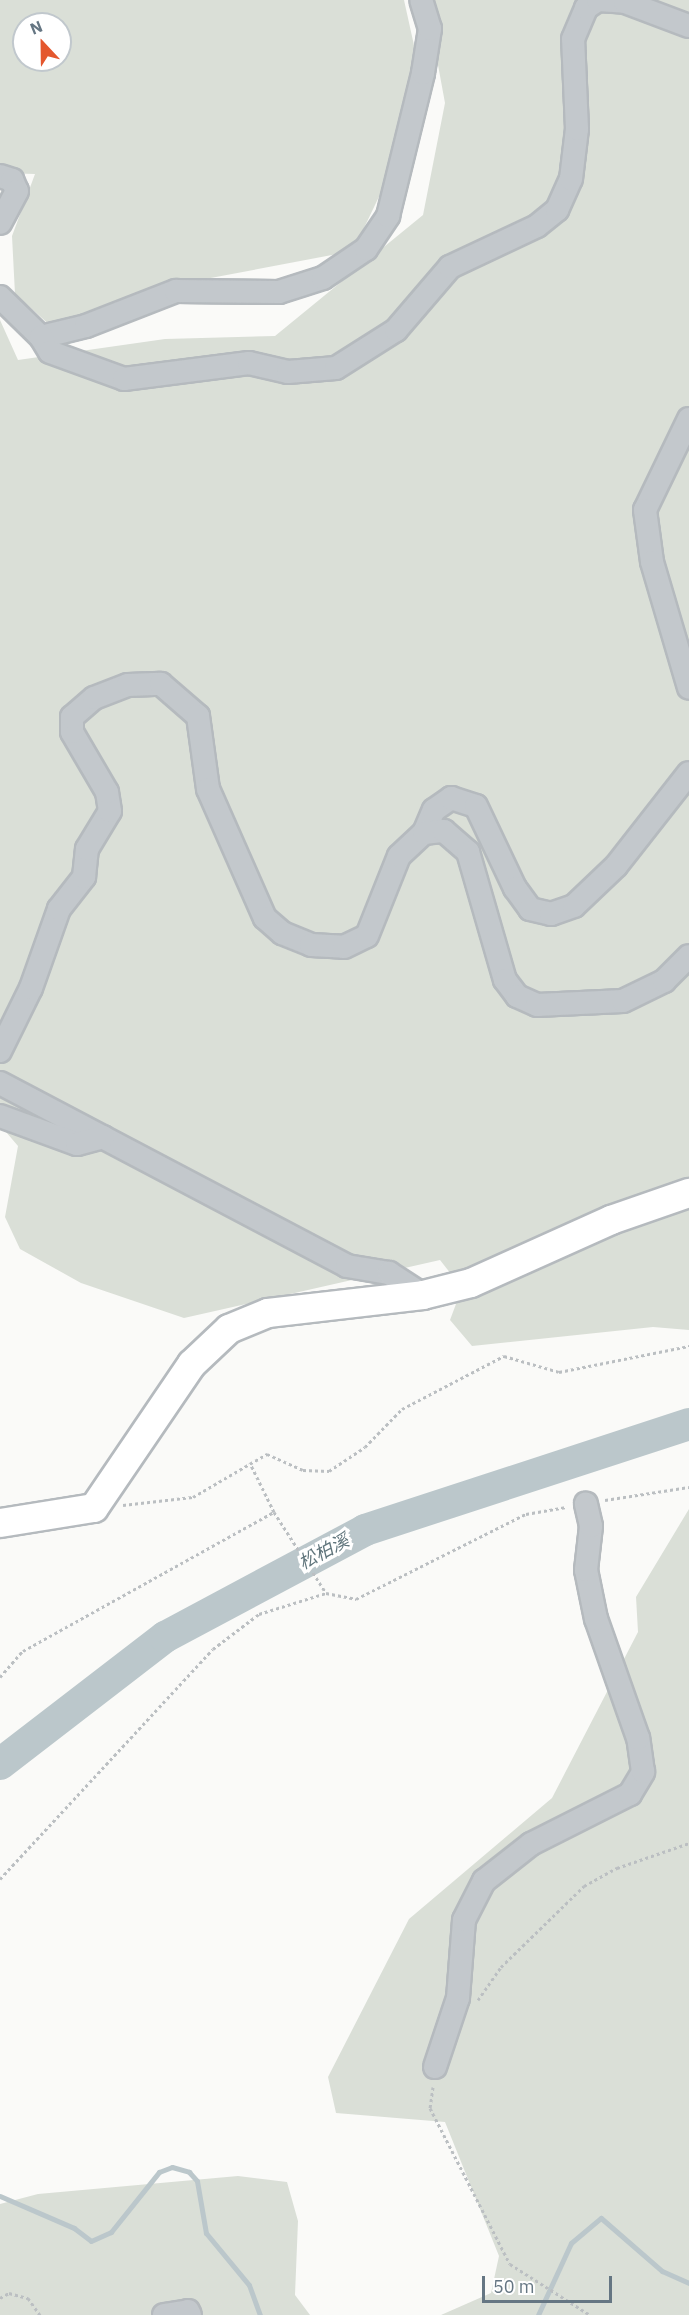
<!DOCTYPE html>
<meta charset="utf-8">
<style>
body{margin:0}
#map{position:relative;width:689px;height:2315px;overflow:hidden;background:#fafaf8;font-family:"IBM Plex Sans","Noto Sans TC",sans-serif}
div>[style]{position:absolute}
.green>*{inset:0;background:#dadfd7}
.stream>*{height:5px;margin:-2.5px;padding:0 2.5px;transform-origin:2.5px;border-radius:2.5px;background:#bbc7cb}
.river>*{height:32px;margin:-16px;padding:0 16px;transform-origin:16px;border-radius:16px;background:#bbc7cb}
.path>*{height:3px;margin-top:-1.5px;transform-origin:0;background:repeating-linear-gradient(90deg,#bbbfc2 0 3px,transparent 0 6px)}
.roads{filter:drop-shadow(2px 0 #b5babe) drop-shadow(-2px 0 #b5babe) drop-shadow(0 2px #b5babe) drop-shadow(0 -2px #b5babe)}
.minor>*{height:22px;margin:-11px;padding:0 11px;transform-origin:11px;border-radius:11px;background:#c3c8cc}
.major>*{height:28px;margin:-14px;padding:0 14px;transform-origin:14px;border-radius:14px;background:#fff}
span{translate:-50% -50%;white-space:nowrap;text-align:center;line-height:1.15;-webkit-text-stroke:6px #fff;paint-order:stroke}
.water-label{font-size:18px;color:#60757c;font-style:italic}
.north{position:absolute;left:12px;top:12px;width:60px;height:60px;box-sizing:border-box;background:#fff;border:2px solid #c1c8cd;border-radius:50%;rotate:338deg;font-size:16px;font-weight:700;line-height:24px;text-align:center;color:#657683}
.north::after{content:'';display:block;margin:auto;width:21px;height:27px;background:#e4572e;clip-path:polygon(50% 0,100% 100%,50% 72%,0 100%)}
.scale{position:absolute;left:482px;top:2276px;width:130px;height:27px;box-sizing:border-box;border:3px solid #657683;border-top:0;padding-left:8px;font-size:18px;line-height:21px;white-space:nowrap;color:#657683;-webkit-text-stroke:4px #fff;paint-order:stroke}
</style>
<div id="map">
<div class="green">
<div style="clip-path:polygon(evenodd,0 0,404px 0,419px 68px,386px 182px,353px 251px,200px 280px,52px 327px,15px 294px,12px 236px,35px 174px,0 173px,0 0,24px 24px,60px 24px,60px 60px,24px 60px,24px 24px)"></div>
<div style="clip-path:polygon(426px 0,689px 0,689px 1330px,653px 1327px,472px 1346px,450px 1320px,462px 1288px,440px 1260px,184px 1318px,81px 1283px,20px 1249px,5px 1217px,18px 1146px,0 1125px,0 320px,18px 360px,165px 339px,275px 336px,423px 215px,445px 103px)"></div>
<div style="clip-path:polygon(689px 1509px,689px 2315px,441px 2315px,491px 2293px,499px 2256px,445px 2122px,336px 2113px,328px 2077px,409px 1919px,552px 1798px,638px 1632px,636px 1597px)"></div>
<div style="clip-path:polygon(238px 2176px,287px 2182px,298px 2221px,295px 2295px,310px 2315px,0 2315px,0 2204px,38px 2194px)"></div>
</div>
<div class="stream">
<div style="left:0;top:2196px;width:81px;rotate:23.4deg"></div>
<div style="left:74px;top:2228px;width:21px;rotate:37deg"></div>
<div style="left:91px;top:2241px;width:22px;rotate:-24deg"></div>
<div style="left:111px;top:2232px;width:77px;rotate:-51.3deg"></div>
<div style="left:159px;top:2172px;width:14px;rotate:-21deg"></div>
<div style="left:172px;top:2167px;width:18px;rotate:16deg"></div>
<div style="left:189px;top:2172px;width:12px;rotate:48deg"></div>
<div style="left:197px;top:2181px;width:53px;rotate:80.2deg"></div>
<div style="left:206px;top:2233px;width:67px;rotate:50.4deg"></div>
<div style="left:249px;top:2285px;width:32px;rotate:70deg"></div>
<div style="left:538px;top:2315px;width:79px;rotate:-65.4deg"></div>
<div style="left:571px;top:2243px;width:39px;rotate:-40deg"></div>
<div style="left:601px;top:2218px;width:81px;rotate:41deg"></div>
<div style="left:662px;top:2271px;width:30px;rotate:24deg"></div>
</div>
<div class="river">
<div style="left:0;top:1764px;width:208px;rotate:-37.6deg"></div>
<div style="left:165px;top:1637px;width:227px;rotate:-28.1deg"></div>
<div style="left:365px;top:1530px;width:341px;rotate:-18.1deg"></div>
</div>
<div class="path">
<div style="left:605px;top:1500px;width:85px;rotate:-8.8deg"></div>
<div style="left:123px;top:1505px;width:70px;rotate:-6.5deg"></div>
<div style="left:193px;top:1497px;width:86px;rotate:-30.2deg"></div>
<div style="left:267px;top:1454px;width:39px;rotate:24deg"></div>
<div style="left:303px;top:1470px;width:26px;rotate:2deg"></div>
<div style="left:329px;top:1471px;width:43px;rotate:-33.7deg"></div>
<div style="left:365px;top:1447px;width:53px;rotate:-45.8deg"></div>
<div style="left:402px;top:1409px;width:115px;rotate:-27.5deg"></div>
<div style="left:504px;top:1356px;width:57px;rotate:16.2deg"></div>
<div style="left:559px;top:1372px;width:133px;rotate:-11.3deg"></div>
<div style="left:274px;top:1512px;width:96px;rotate:57.3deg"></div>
<div style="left:0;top:1677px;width:35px;rotate:-49deg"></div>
<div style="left:23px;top:1651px;width:287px;rotate:-29deg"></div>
<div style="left:274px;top:1512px;width:55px;rotate:-116.1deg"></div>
<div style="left:0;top:1879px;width:313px;rotate:-47.2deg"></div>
<div style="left:213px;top:1649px;width:58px;rotate:-37.3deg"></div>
<div style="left:259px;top:1614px;width:70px;rotate:-17.4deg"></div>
<div style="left:326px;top:1593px;width:31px;rotate:11deg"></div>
<div style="left:356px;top:1599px;width:190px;rotate:-26.6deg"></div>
<div style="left:526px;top:1514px;width:41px;rotate:-9.9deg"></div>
<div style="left:478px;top:2000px;width:40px;rotate:-55.1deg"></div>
<div style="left:501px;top:1967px;width:116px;rotate:-44.3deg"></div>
<div style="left:584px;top:1886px;width:38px;rotate:-29deg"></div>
<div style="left:617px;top:1868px;width:76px;rotate:-19.1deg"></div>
<div style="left:433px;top:2087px;width:21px;rotate:98deg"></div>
<div style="left:430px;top:2108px;width:175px;rotate:62.9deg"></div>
<div style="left:510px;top:2264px;width:95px;rotate:32.5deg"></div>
<div style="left:0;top:2298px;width:10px;rotate:-29deg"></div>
<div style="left:9px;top:2293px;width:20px;rotate:15deg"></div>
<div style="left:28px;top:2298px;width:21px;rotate:55deg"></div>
</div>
<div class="roads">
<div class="minor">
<div style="left:0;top:176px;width:13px;rotate:18deg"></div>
<div style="left:12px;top:180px;width:12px;rotate:66deg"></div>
<div style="left:17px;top:191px;width:36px;rotate:118deg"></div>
<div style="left:0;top:297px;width:57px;rotate:44.3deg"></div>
<div style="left:41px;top:337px;width:46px;rotate:-13.7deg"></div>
<div style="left:86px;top:326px;width:97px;rotate:-21.3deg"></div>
<div style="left:176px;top:291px;width:103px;rotate:0.6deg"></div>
<div style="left:279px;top:292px;width:46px;rotate:-17.7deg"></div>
<div style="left:323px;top:278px;width:52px;rotate:-34deg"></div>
<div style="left:366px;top:249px;width:40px;rotate:-56deg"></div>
<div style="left:388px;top:216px;width:147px;rotate:-76.2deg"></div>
<div style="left:423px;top:73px;width:45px;rotate:-81deg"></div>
<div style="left:430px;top:29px;width:30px;rotate:-107deg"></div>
<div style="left:41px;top:337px;width:17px;rotate:59deg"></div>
<div style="left:50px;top:352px;width:79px;rotate:20deg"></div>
<div style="left:124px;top:379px;width:126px;rotate:-7.3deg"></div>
<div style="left:249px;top:363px;width:40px;rotate:13deg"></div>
<div style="left:288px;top:372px;width:48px;rotate:-4.8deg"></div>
<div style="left:336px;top:368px;width:71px;rotate:-32.3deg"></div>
<div style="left:396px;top:330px;width:83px;rotate:-49.4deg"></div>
<div style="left:450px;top:267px;width:96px;rotate:-25.2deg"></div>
<div style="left:537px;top:226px;width:26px;rotate:-39deg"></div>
<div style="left:557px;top:210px;width:34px;rotate:-66deg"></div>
<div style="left:571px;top:179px;width:50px;rotate:-83.2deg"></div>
<div style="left:577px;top:129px;width:90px;rotate:-92.5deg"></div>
<div style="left:573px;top:39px;width:34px;rotate:-67deg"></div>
<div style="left:586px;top:8px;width:14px;rotate:-34deg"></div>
<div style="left:598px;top:0;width:27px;rotate:4deg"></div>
<div style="left:625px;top:2px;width:68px;rotate:20.6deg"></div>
<div style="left:689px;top:419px;width:101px;rotate:115.8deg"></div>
<div style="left:645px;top:510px;width:52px;rotate:82.3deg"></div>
<div style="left:652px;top:562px;width:131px;rotate:73.6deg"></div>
<div style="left:424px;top:833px;width:25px;rotate:-67deg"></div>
<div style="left:434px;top:810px;width:21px;rotate:-35deg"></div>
<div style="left:451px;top:798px;width:26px;rotate:18deg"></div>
<div style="left:476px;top:806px;width:91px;rotate:64.6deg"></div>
<div style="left:515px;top:888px;width:26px;rotate:54deg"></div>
<div style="left:530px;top:909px;width:22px;rotate:13deg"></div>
<div style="left:551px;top:914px;width:24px;rotate:-19deg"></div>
<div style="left:574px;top:906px;width:58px;rotate:-43.6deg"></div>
<div style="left:616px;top:866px;width:118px;rotate:-51.9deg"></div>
<div style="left:0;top:1051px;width:70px;rotate:-63.8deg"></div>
<div style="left:31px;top:988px;width:84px;rotate:-70.5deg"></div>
<div style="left:59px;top:909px;width:41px;rotate:-52deg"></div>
<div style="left:84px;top:877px;width:28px;rotate:-84deg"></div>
<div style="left:87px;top:849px;width:44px;rotate:-58.8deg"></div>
<div style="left:110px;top:811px;width:19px;rotate:-99deg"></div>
<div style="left:107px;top:792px;width:69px;rotate:-120.3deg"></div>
<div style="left:72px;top:732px;width:15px;rotate:-90deg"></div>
<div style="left:72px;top:717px;width:29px;rotate:-41deg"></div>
<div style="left:94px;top:698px;width:36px;rotate:-21deg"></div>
<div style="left:128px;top:685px;width:33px;rotate:-2deg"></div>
<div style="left:161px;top:684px;width:49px;rotate:40.9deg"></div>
<div style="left:198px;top:716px;width:74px;rotate:82.2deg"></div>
<div style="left:208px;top:789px;width:141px;rotate:66.2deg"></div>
<div style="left:265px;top:918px;width:23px;rotate:41deg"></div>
<div style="left:282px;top:933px;width:31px;rotate:22deg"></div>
<div style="left:311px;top:945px;width:33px;rotate:3deg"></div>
<div style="left:344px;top:947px;width:25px;rotate:-26deg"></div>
<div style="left:367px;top:936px;width:86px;rotate:-68.2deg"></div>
<div style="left:399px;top:856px;width:34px;rotate:-43deg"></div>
<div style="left:424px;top:833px;width:20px;rotate:-6deg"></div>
<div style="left:444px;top:831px;width:32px;rotate:41deg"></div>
<div style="left:468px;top:852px;width:133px;rotate:73.9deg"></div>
<div style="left:505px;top:980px;width:20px;rotate:53deg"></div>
<div style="left:517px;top:996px;width:22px;rotate:24deg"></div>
<div style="left:537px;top:1005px;width:86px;rotate:-2.7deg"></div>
<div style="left:623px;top:1001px;width:46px;rotate:-26deg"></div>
<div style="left:664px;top:981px;width:35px;rotate:-45deg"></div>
<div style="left:0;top:1083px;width:392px;rotate:27.8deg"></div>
<div style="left:347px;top:1266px;width:43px;rotate:9.5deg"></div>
<div style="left:389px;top:1273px;width:40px;rotate:32.9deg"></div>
<div style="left:0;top:1116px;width:82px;rotate:20deg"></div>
<div style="left:77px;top:1144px;width:27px;rotate:-15deg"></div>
<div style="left:435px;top:2067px;width:73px;rotate:-71.6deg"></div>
<div style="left:458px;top:1998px;width:78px;rotate:-85.6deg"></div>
<div style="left:464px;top:1920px;width:44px;rotate:-62.9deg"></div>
<div style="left:484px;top:1881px;width:60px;rotate:-38.2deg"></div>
<div style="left:531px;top:1844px;width:111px;rotate:-26.8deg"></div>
<div style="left:630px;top:1794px;width:26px;rotate:-59deg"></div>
<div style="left:643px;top:1772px;width:34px;rotate:-98deg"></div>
<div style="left:638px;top:1738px;width:126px;rotate:-109.4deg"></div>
<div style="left:596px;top:1619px;width:50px;rotate:-101.5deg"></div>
<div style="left:586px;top:1570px;width:44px;rotate:-83.5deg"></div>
<div style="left:591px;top:1526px;width:23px;rotate:-103deg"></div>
<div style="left:164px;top:2315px;width:24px;rotate:-9deg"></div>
<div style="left:188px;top:2311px;width:4px;rotate:63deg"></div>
</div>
<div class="major">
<div style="left:0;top:1523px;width:95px;rotate:-9.1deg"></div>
<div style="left:94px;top:1508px;width:174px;rotate:-55.8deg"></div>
<div style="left:192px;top:1364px;width:51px;rotate:-43.4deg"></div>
<div style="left:229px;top:1329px;width:42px;rotate:-22.3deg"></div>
<div style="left:268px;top:1313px;width:156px;rotate:-6.6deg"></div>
<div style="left:423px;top:1295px;width:49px;rotate:-14deg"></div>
<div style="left:471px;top:1283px;width:154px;rotate:-24.2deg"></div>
<div style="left:611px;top:1220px;width:83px;rotate:-19.1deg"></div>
</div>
</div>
<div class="water-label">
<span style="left:324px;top:1552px;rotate:-28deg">松柏溪</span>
</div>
<div class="north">N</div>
<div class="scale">50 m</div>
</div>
